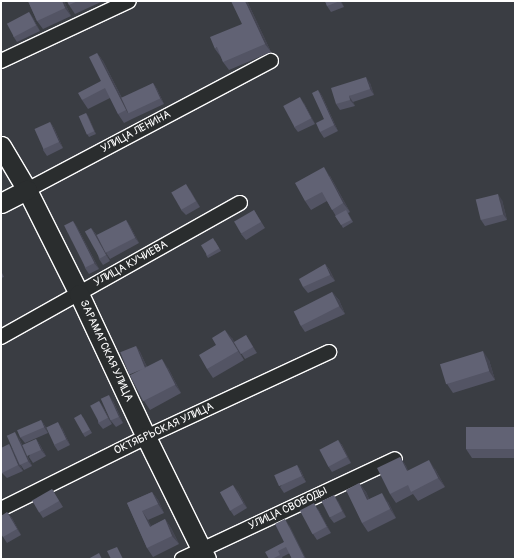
<!DOCTYPE html>
<meta charset="utf-8">
<style>
body{margin:0}
#map{position:relative;width:516px;height:560px;overflow:hidden;background:#3a3d43;font-family:Pangolin,sans-serif}
div>[style]{position:absolute}
.roads{filter:drop-shadow(1px 0 #fff) drop-shadow(-1px 0 #fff) drop-shadow(0 1px #fff) drop-shadow(0 -1px #fff)}
.street>*{height:14px;margin:-7px;padding:0 7px;transform-origin:7px;border-radius:7px;background:#2a2d2e}
.secondary>*{height:19px;margin:-9.5px;padding:0 9.5px;transform-origin:9.5px;border-radius:9.5px;background:#2a2d2e}
.wall>*{inset:0;background:#535464}
.shaded-wall>*{inset:0;background:#444551}
.building>*{inset:0;background:#616274;transform-origin:0 0}
span{translate:-50% -50%;white-space:nowrap;text-align:center;line-height:1.15;-webkit-text-stroke:3px #2a2d2e;paint-order:stroke}
.street-label{font-size:11px;color:#fff}
.frame{position:absolute;inset:0;border:2px solid #fff;pointer-events:none}
</style>
<div id="map">
<div class="roads">
<div class="street">
<div style="left:1px;top:61px;width:141px;rotate:-25.1deg"></div>
<div style="left:27px;top:190px;width:276px;rotate:-27.9deg"></div>
<div style="left:1px;top:337px;width:274px;rotate:-29.3deg"></div>
<div style="left:1px;top:509px;width:162px;rotate:-26.4deg"></div>
<div style="left:146px;top:437px;width:202px;rotate:-24.9deg"></div>
<div style="left:182px;top:559px;width:235px;rotate:-25.1deg"></div>
</div>
<div class="secondary">
<div style="left:1px;top:146px;width:51px;rotate:59.4deg"></div>
<div style="left:27px;top:190px;width:116px;rotate:63.4deg"></div>
<div style="left:79px;top:294px;width:158px;rotate:64.9deg"></div>
<div style="left:146px;top:437px;width:136px;rotate:63.8deg"></div>
<div style="left:1px;top:203px;width:29px;rotate:-27deg"></div>
</div>
</div>
<div class="wall">
<div style="clip-path:polygon(28px 1px,64px 1px,71px 16px,43px 29px,37px 21px)"></div>
<div style="clip-path:polygon(67px 1px,103px 1px,75px 14px,69px 5px)"></div>
<div style="clip-path:polygon(247px 1px,271px 52px,229px 70px,223px 62px,221px 57px,215px 49px,242px 24px)"></div>
<div style="clip-path:polygon(325px 1px,341px 1px,344px 7px,331px 12px,327px 6px)"></div>
<div style="clip-path:polygon(29px 12px,33px 18px,40px 31px,17px 42px,13px 36px)"></div>
<div style="clip-path:polygon(97px 53px,103px 61px,123px 100px,153px 83px,157px 89px,164px 104px,132px 119px,131px 116px,132px 119px,124px 123px,118px 114px,110px 98px,88px 109px,82px 100px,101px 81px)"></div>
<div style="clip-path:polygon(370px 83px,374px 95px,353px 102px,355px 106px,340px 110px,336px 104px)"></div>
<div style="clip-path:polygon(318px 90px,322px 96px,338px 131px,324px 138px,320px 132px,324px 119px)"></div>
<div style="clip-path:polygon(304px 103px,315px 124px,298px 132px,294px 127px)"></div>
<div style="clip-path:polygon(86px 113px,88px 116px,96px 134px,89px 137px,87px 134px)"></div>
<div style="clip-path:polygon(50px 122px,54px 128px,63px 148px,47px 156px,43px 150px)"></div>
<div style="clip-path:polygon(330px 176px,350px 212px,348px 213px,353px 222px,343px 228px,327px 201px,311px 210px,305px 201px)"></div>
<div style="clip-path:polygon(190px 190px,200px 207px,186px 215px,181px 210px)"></div>
<div style="clip-path:polygon(502px 200px,507px 220px,485px 226px,481px 220px)"></div>
<div style="clip-path:polygon(254px 210px,265px 228px,246px 240px,241px 234px)"></div>
<div style="clip-path:polygon(126px 220px,130px 226px,139px 243px,110px 259px,106px 253px)"></div>
<div style="clip-path:polygon(73px 221px,77px 227px,99px 269px,89px 274px,85px 268px)"></div>
<div style="clip-path:polygon(91px 228px,96px 234px,110px 261px,103px 265px,99px 259px)"></div>
<div style="clip-path:polygon(215px 241px,221px 251px,208px 258px,206px 255px)"></div>
<div style="clip-path:polygon(325px 264px,329px 269px,335px 281px,308px 293px,303px 287px)"></div>
<div style="clip-path:polygon(1px 271px,4px 277px,1px 278px)"></div>
<div style="clip-path:polygon(332px 292px,339px 300px,345px 314px,305px 332px,299px 323px)"></div>
<div style="clip-path:polygon(246px 335px,257px 353px,245px 359px,241px 353px)"></div>
<div style="clip-path:polygon(232px 338px,244px 360px,213px 378px,207px 369px,216px 345px)"></div>
<div style="clip-path:polygon(136px 346px,140px 352px,147px 367px,168px 368px,181px 393px,150px 410px,144px 401px)"></div>
<div style="clip-path:polygon(489px 360px,495px 380px,453px 393px,447px 384px)"></div>
<div style="clip-path:polygon(99px 401px,103px 407px,112px 424px,103px 429px,98px 423px)"></div>
<div style="clip-path:polygon(113px 401px,123px 423px,116px 427px,111px 421px)"></div>
<div style="clip-path:polygon(83px 417px,92px 433px,85px 437px,83px 434px)"></div>
<div style="clip-path:polygon(41px 420px,45px 426px,48px 433px,25px 443px,20px 437px)"></div>
<div style="clip-path:polygon(515px 427px,515px 458px,472px 458px,466px 449px)"></div>
<div style="clip-path:polygon(62px 428px,70px 445px,58px 451px,54px 445px)"></div>
<div style="clip-path:polygon(19px 438px,32px 466px,24px 470px,20px 464px)"></div>
<div style="clip-path:polygon(36px 439px,40px 445px,46px 456px,33px 463px,29px 457px)"></div>
<div style="clip-path:polygon(338px 440px,342px 445px,351px 463px,332px 472px,328px 466px)"></div>
<div style="clip-path:polygon(9px 444px,13px 450px,23px 471px,7px 478px,2px 473px)"></div>
<div style="clip-path:polygon(400px 457px,406px 466px,408px 471px,435px 469px,445px 487px,418px 501px,413px 494px,396px 503px,390px 494px)"></div>
<div style="clip-path:polygon(297px 465px,301px 471px,306px 482px,284px 493px,280px 487px)"></div>
<div style="clip-path:polygon(359px 483px,366px 492px,369px 499px,388px 502px,396px 518px,368px 532px,362px 523px)"></div>
<div style="clip-path:polygon(52px 489px,63px 507px,43px 518px,39px 512px)"></div>
<div style="clip-path:polygon(238px 491px,247px 508px,234px 516px,230px 510px)"></div>
<div style="clip-path:polygon(152px 492px,158px 500px,164px 513px,148px 520px,151px 526px,165px 519px,171px 528px,179px 544px,153px 557px,147px 548px,127px 503px)"></div>
<div style="clip-path:polygon(338px 501px,346px 517px,334px 523px,330px 518px)"></div>
<div style="clip-path:polygon(318px 509px,331px 533px,317px 540px,313px 534px)"></div>
<div style="clip-path:polygon(7px 512px,12px 518px,21px 535px,7px 543px,3px 537px)"></div>
<div style="clip-path:polygon(289px 525px,306px 559px,292px 559px,290px 553px,282px 557px,283px 559px,269px 559px,284px 542px)"></div>
</div>
<div class="shaded-wall">
<div style="clip-path:polygon(62px 1px,64px 1px,71px 16px,65px 8px)"></div>
<div style="clip-path:polygon(245px 1px,247px 1px,271px 52px,265px 44px)"></div>
<div style="clip-path:polygon(340px 1px,341px 1px,344px 7px)"></div>
<div style="clip-path:polygon(29px 12px,33px 18px,40px 31px,36px 25px)"></div>
<div style="clip-path:polygon(97px 53px,103px 61px,129px 112px,128px 113px,132px 119px,126px 110px)"></div>
<div style="clip-path:polygon(366px 77px,370px 83px,374px 95px,370px 89px)"></div>
<div style="clip-path:polygon(153px 83px,157px 89px,164px 104px,160px 98px)"></div>
<div style="clip-path:polygon(318px 90px,322px 96px,338px 131px,334px 125px)"></div>
<div style="clip-path:polygon(349px 96px,353px 102px,355px 106px,350px 100px)"></div>
<div style="clip-path:polygon(300px 97px,304px 103px,315px 124px,311px 118px)"></div>
<div style="clip-path:polygon(86px 113px,88px 116px,96px 134px,94px 131px)"></div>
<div style="clip-path:polygon(50px 122px,54px 128px,63px 148px,59px 142px)"></div>
<div style="clip-path:polygon(324px 167px,330px 176px,350px 212px,343px 203px)"></div>
<div style="clip-path:polygon(186px 184px,190px 190px,200px 207px,196px 201px)"></div>
<div style="clip-path:polygon(498px 194px,502px 200px,507px 220px,503px 214px)"></div>
<div style="clip-path:polygon(126px 220px,130px 226px,139px 243px,135px 238px)"></div>
<div style="clip-path:polygon(73px 221px,77px 227px,99px 269px,94px 263px)"></div>
<div style="clip-path:polygon(91px 228px,96px 234px,110px 261px,106px 255px)"></div>
<div style="clip-path:polygon(325px 264px,329px 269px,335px 281px,330px 275px)"></div>
<div style="clip-path:polygon(332px 292px,339px 300px,345px 314px,339px 306px)"></div>
<div style="clip-path:polygon(225px 330px,232px 338px,244px 360px,238px 351px)"></div>
<div style="clip-path:polygon(246px 335px,250px 341px,257px 353px,253px 347px)"></div>
<div style="clip-path:polygon(136px 346px,140px 352px,151px 376px,146px 370px)"></div>
<div style="clip-path:polygon(483px 351px,489px 360px,495px 380px,489px 371px)"></div>
<div style="clip-path:polygon(162px 359px,168px 368px,181px 393px,175px 385px)"></div>
<div style="clip-path:polygon(109px 395px,113px 401px,123px 423px,119px 417px)"></div>
<div style="clip-path:polygon(99px 401px,103px 407px,112px 424px,108px 418px)"></div>
<div style="clip-path:polygon(41px 420px,45px 426px,48px 433px,44px 427px)"></div>
<div style="clip-path:polygon(58px 422px,62px 428px,70px 445px,66px 439px)"></div>
<div style="clip-path:polygon(15px 432px,19px 438px,32px 466px,28px 461px)"></div>
<div style="clip-path:polygon(36px 439px,40px 445px,46px 456px,41px 450px)"></div>
<div style="clip-path:polygon(338px 440px,342px 445px,351px 463px,347px 457px)"></div>
<div style="clip-path:polygon(9px 444px,13px 450px,23px 471px,18px 465px)"></div>
<div style="clip-path:polygon(400px 457px,406px 466px,413px 480px,407px 471px)"></div>
<div style="clip-path:polygon(429px 460px,435px 469px,445px 487px,438px 478px)"></div>
<div style="clip-path:polygon(297px 465px,301px 471px,306px 482px,302px 476px)"></div>
<div style="clip-path:polygon(359px 483px,366px 492px,374px 509px,367px 500px)"></div>
<div style="clip-path:polygon(233px 485px,238px 491px,247px 508px,243px 503px)"></div>
<div style="clip-path:polygon(152px 492px,158px 500px,164px 513px,158px 504px)"></div>
<div style="clip-path:polygon(382px 493px,388px 502px,396px 518px,390px 509px)"></div>
<div style="clip-path:polygon(334px 495px,338px 501px,346px 517px,342px 511px)"></div>
<div style="clip-path:polygon(314px 503px,318px 509px,331px 533px,327px 527px)"></div>
<div style="clip-path:polygon(142px 511px,148px 520px,156px 535px,150px 527px)"></div>
<div style="clip-path:polygon(7px 512px,12px 518px,21px 535px,17px 529px)"></div>
<div style="clip-path:polygon(165px 519px,171px 528px,179px 544px,172px 536px)"></div>
<div style="clip-path:polygon(285px 519px,289px 525px,306px 559px,304px 557px)"></div>
</div>
<div class="building">
<div style="clip-path:polygon(28px 1px,62px 1px,65px 8px,37px 21px)"></div>
<div style="clip-path:polygon(67px 1px,78px 1px,69px 5px)"></div>
<div style="clip-path:polygon(231px 1px,245px 1px,265px 44px,223px 62px,217px 47px,215px 49px,210px 37px,242px 24px)"></div>
<div style="clip-path:polygon(325px 1px,340px 1px,327px 6px)"></div>
<div style="left:29px;top:12px;width:15px;height:25px;rotate:62deg"></div>
<div style="clip-path:polygon(97px 53px,126px 110px,118px 114px,105px 88px,82px 100px,78px 93px,101px 81px,89px 57px)"></div>
<div style="clip-path:polygon(366px 77px,370px 89px,349px 96px,350px 100px,336px 104px,331px 88px)"></div>
<div style="left:153px;top:83px;width:17px;height:35px;rotate:65deg"></div>
<div style="clip-path:polygon(318px 90px,334px 125px,320px 132px,316px 123px,324px 119px,312px 93px)"></div>
<div style="left:300px;top:97px;width:24px;height:19px;rotate:62deg"></div>
<div style="left:86px;top:113px;width:20px;height:8px;rotate:66deg"></div>
<div style="left:50px;top:122px;width:22px;height:17px;rotate:66deg"></div>
<div style="clip-path:polygon(324px 167px,343px 203px,332px 210px,322px 192px,305px 201px,295px 183px)"></div>
<div style="left:186px;top:184px;width:20px;height:17px;rotate:60deg"></div>
<div style="left:498px;top:194px;width:21px;height:23px;rotate:76deg"></div>
<div style="left:254px;top:210px;width:14px;height:23px;rotate:60deg"></div>
<div style="clip-path:polygon(346px 210px,351px 220px,341px 225px,335px 216px)"></div>
<div style="left:126px;top:220px;width:20px;height:33px;rotate:63deg"></div>
<div style="left:73px;top:221px;width:47px;height:10px;rotate:63deg"></div>
<div style="left:91px;top:228px;width:31px;height:7px;rotate:61deg"></div>
<div style="left:213px;top:238px;width:12px;height:14px;rotate:59deg"></div>
<div style="clip-path:polygon(325px 264px,330px 275px,303px 287px,299px 279px)"></div>
<div style="left:332px;top:292px;width:16px;height:43px;rotate:63deg"></div>
<div style="clip-path:polygon(225px 330px,238px 351px,207px 369px,199px 355px,216px 345px,212px 338px)"></div>
<div style="left:246px;top:335px;width:14px;height:14px;rotate:60deg"></div>
<div style="left:136px;top:346px;width:24px;height:17px;rotate:68deg"></div>
<div style="left:483px;top:351px;width:21px;height:45px;rotate:73deg"></div>
<div style="left:162px;top:359px;width:29px;height:36px;rotate:63deg"></div>
<div style="left:109px;top:395px;width:24px;height:9px;rotate:66deg"></div>
<div style="left:99px;top:401px;width:19px;height:10px;rotate:62deg"></div>
<div style="left:81px;top:414px;width:18px;height:8px;rotate:61deg"></div>
<div style="left:41px;top:420px;width:8px;height:26px;rotate:67deg"></div>
<div style="left:58px;top:422px;width:19px;height:13px;rotate:65deg"></div>
<div style="left:466px;top:427px;width:49px;height:22px"></div>
<div style="left:15px;top:432px;width:32px;height:9px;rotate:66deg"></div>
<div style="left:36px;top:439px;width:12px;height:15px;rotate:66deg"></div>
<div style="left:338px;top:440px;width:19px;height:21px;rotate:62deg"></div>
<div style="clip-path:polygon(9px 444px,18px 465px,2px 473px,1px 469px,1px 448px)"></div>
<div style="clip-path:polygon(400px 457px,407px 471px,429px 460px,438px 478px,411px 492px,408px 485px,390px 494px,377px 468px)"></div>
<div style="left:297px;top:465px;width:12px;height:25px;rotate:66deg"></div>
<div style="clip-path:polygon(359px 483px,367px 500px,382px 493px,390px 509px,362px 523px,346px 490px)"></div>
<div style="left:233px;top:485px;width:21px;height:15px;rotate:61deg"></div>
<div style="left:52px;top:489px;width:14px;height:23px;rotate:60deg"></div>
<div style="clip-path:polygon(152px 492px,158px 504px,142px 511px,150px 527px,165px 519px,172px 536px,147px 548px,127px 503px)"></div>
<div style="left:334px;top:495px;width:18px;height:14px;rotate:63deg"></div>
<div style="left:314px;top:503px;width:27px;height:16px;rotate:62deg"></div>
<div style="clip-path:polygon(7px 512px,17px 529px,3px 537px,1px 534px,1px 516px)"></div>
<div style="clip-path:polygon(285px 519px,304px 557px,300px 559px,292px 559px,286px 547px,278px 551px,280px 555px,272px 559px,269px 559px,265px 552px,284px 542px,275px 524px)"></div>
<div style="clip-path:polygon(117px 547px,123px 559px,111px 559px,107px 551px)"></div>
<div style="clip-path:polygon(99px 553px,102px 559px,88px 559px)"></div>
</div>
<div class="street-label">
<span style="left:136px;top:132px;rotate:-28deg">УЛИЦА ЛЕНИНА</span>
<span style="left:131px;top:264px;rotate:-29deg">УЛИЦА КУЧИЕВА</span>
<span style="left:106px;top:351px;rotate:65deg">ЗАРАМАГСКАЯ УЛИЦА</span>
<span style="left:164px;top:429px;rotate:-25deg">ОКТЯБРЬСКАЯ УЛИЦА</span>
<span style="left:288px;top:509px;rotate:-25deg">УЛИЦА СВОБОДЫ</span>
</div>
<div class="frame"></div>
</div>
